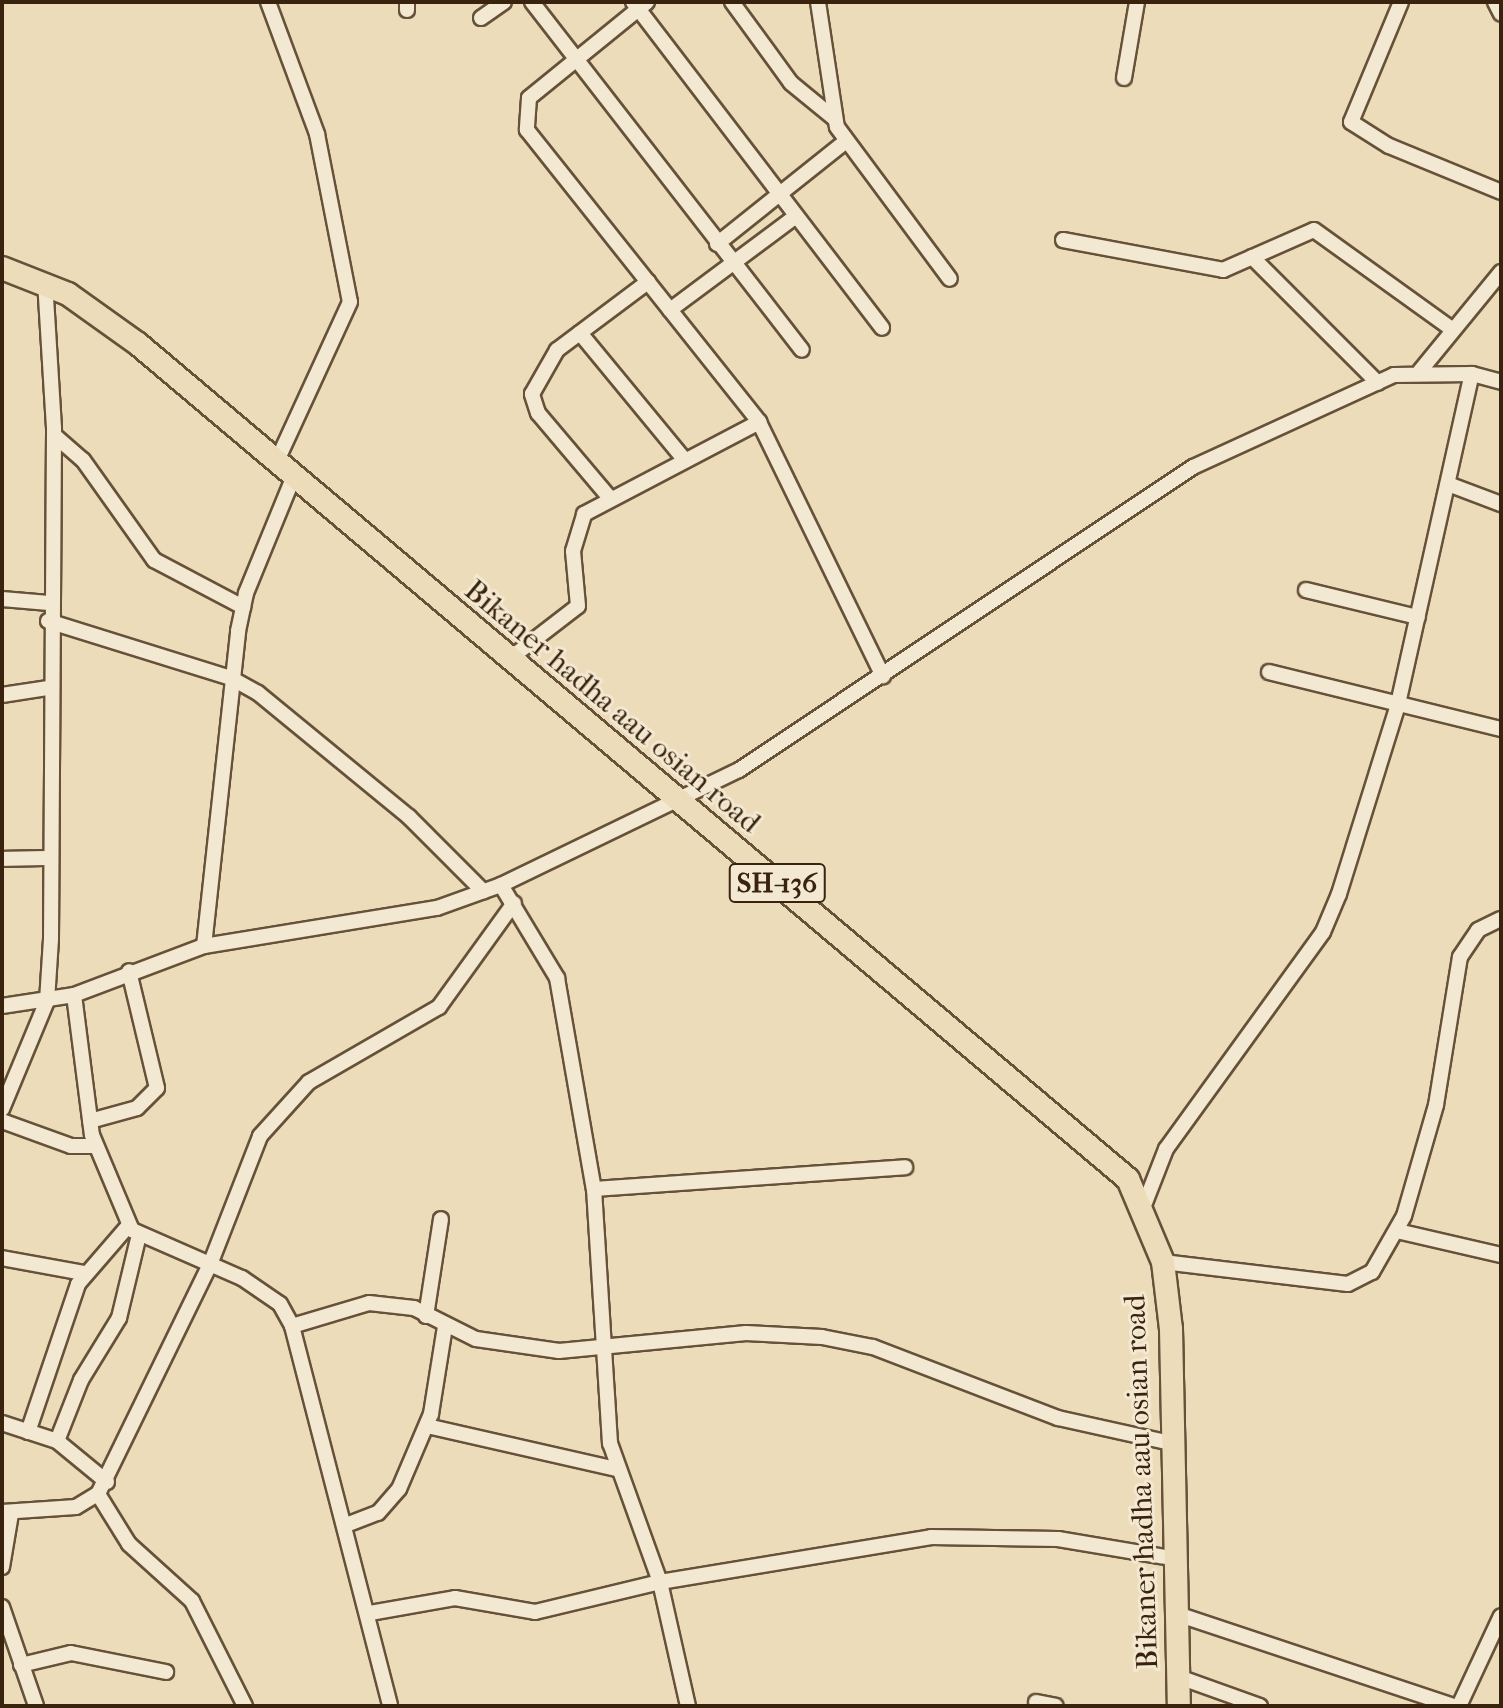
<!DOCTYPE html>
<style>
body{margin:0}
#map{position:relative;width:1503px;height:1708px;overflow:hidden;background:#ecdcb9;font-family:"IM FELL French Canon",serif}
div>[style]{position:absolute}
.roads{filter:drop-shadow(2px 0 #665139) drop-shadow(-2px 0 #665139) drop-shadow(0 2px #665139) drop-shadow(0 -2px #665139)}
.minor>*{height:14px;margin:-7px;padding:0 7px;transform-origin:7px;border-radius:7px;background:#f3e8d2}
.primary>*{height:22px;margin:-11px;padding:0 11px;transform-origin:11px;border-radius:11px;background:#ecdcb9}
span{translate:-50% -50%;white-space:nowrap;text-align:center;line-height:1.15;-webkit-text-stroke:6px #f3e8d2;paint-order:stroke}
.shield-label span{padding:2px 6px;background:#f3e8d2;border:2px solid;border-radius:6px;-webkit-text-stroke-width:0}
.shield-label{font-size:28px;color:#39230e;font-weight:700}
.street-label{font-size:30px;color:#39230e}
.frame{position:absolute;inset:0;border:4px solid #39230e;pointer-events:none}
</style>
<div id="map">
<div class="roads">
<div class="minor">
<div style="left:268px;top:2px;width:141px;rotate:69.6deg"></div>
<div style="left:317px;top:134px;width:171px;rotate:78.9deg"></div>
<div style="left:350px;top:302px;width:177px;rotate:114.7deg"></div>
<div style="left:407px;top:2px;width:8px;rotate:90deg"></div>
<div style="left:532px;top:2px;width:440px;rotate:52.2deg"></div>
<div style="left:633px;top:2px;width:410px;rotate:52.6deg"></div>
<div style="left:647px;top:2px;width:152px;rotate:140.9deg"></div>
<div style="left:529px;top:98px;width:32px;rotate:94deg"></div>
<div style="left:527px;top:130px;width:373px;rotate:51.5deg"></div>
<div style="left:759px;top:422px;width:283px;rotate:64deg"></div>
<div style="left:732px;top:2px;width:100px;rotate:53.9deg"></div>
<div style="left:791px;top:83px;width:57px;rotate:39.3deg"></div>
<div style="left:818px;top:2px;width:126px;rotate:81.4deg"></div>
<div style="left:837px;top:127px;width:189px;rotate:53.4deg"></div>
<div style="left:1401px;top:2px;width:130px;rotate:112.6deg"></div>
<div style="left:1351px;top:122px;width:45px;rotate:32.3deg"></div>
<div style="left:1389px;top:146px;width:121px;rotate:22.3deg"></div>
<div style="left:1495px;top:2px;width:13px;rotate:63deg"></div>
<div style="left:481px;top:18px;width:28px;rotate:-35deg"></div>
<div style="left:1124px;top:78px;width:77px;rotate:-80.3deg"></div>
<div style="left:1063px;top:240px;width:163px;rotate:10.6deg"></div>
<div style="left:1223px;top:270px;width:99px;rotate:-23.7deg"></div>
<div style="left:1314px;top:230px;width:166px;rotate:35.7deg"></div>
<div style="left:717px;top:244px;width:164px;rotate:-38.6deg"></div>
<div style="left:1252px;top:257px;width:178px;rotate:45deg"></div>
<div style="left:670px;top:310px;width:157px;rotate:-36.7deg"></div>
<div style="left:580px;top:333px;width:163px;rotate:50.5deg"></div>
<div style="left:1420px;top:371px;width:128px;rotate:-50.7deg"></div>
<div style="left:54px;top:435px;width:38px;rotate:41deg"></div>
<div style="left:83px;top:460px;width:123px;rotate:54.6deg"></div>
<div style="left:154px;top:560px;width:101px;rotate:27.8deg"></div>
<div style="left:1448px;top:484px;width:57px;rotate:20.7deg"></div>
<div style="left:609px;top:497px;width:110px;rotate:-130.2deg"></div>
<div style="left:538px;top:413px;width:20px;rotate:-108deg"></div>
<div style="left:532px;top:394px;width:51px;rotate:-60.4deg"></div>
<div style="left:557px;top:350px;width:114px;rotate:-36.8deg"></div>
<div style="left:1306px;top:590px;width:115px;rotate:13.6deg"></div>
<div style="left:2px;top:599px;width:47px;rotate:4.9deg"></div>
<div style="left:48px;top:621px;width:192px;rotate:17.3deg"></div>
<div style="left:231px;top:678px;width:31px;rotate:29deg"></div>
<div style="left:258px;top:693px;width:195px;rotate:39.4deg"></div>
<div style="left:409px;top:817px;width:105px;rotate:45deg"></div>
<div style="left:508px;top:660px;width:88px;rotate:-37.6deg"></div>
<div style="left:578px;top:606px;width:55px;rotate:-95.2deg"></div>
<div style="left:573px;top:551px;width:39px;rotate:-73deg"></div>
<div style="left:584px;top:514px;width:198px;rotate:-27.7deg"></div>
<div style="left:1269px;top:672px;width:239px;rotate:13.8deg"></div>
<div style="left:2px;top:695px;width:47px;rotate:-8.7deg"></div>
<div style="left:2px;top:859px;width:48px;rotate:-1.2deg"></div>
<div style="left:501px;top:885px;width:109px;rotate:58.9deg"></div>
<div style="left:557px;top:978px;width:214px;rotate:80.1deg"></div>
<div style="left:594px;top:1189px;width:255px;rotate:86.4deg"></div>
<div style="left:610px;top:1443px;width:148px;rotate:70.2deg"></div>
<div style="left:660px;top:1582px;width:127px;rotate:77.3deg"></div>
<div style="left:204px;top:946px;width:317px;rotate:-83.8deg"></div>
<div style="left:238px;top:631px;width:39px;rotate:-78deg"></div>
<div style="left:246px;top:593px;width:126px;rotate:-67.7deg"></div>
<div style="left:74px;top:995px;width:141px;rotate:82.7deg"></div>
<div style="left:92px;top:1135px;width:103px;rotate:67.2deg"></div>
<div style="left:132px;top:1230px;width:120px;rotate:23.6deg"></div>
<div style="left:242px;top:1278px;width:46px;rotate:34.4deg"></div>
<div style="left:280px;top:1304px;width:25px;rotate:61deg"></div>
<div style="left:292px;top:1326px;width:392px;rotate:75.5deg"></div>
<div style="left:2px;top:1006px;width:73px;rotate:-8.7deg"></div>
<div style="left:74px;top:995px;width:139px;rotate:-20.7deg"></div>
<div style="left:204px;top:946px;width:236px;rotate:-9.3deg"></div>
<div style="left:437px;top:908px;width:68px;rotate:-19.8deg"></div>
<div style="left:501px;top:885px;width:264px;rotate:-25.8deg"></div>
<div style="left:739px;top:770px;width:546px;rotate:-33.72deg"></div>
<div style="left:1193px;top:467px;width:221px;rotate:-24.6deg"></div>
<div style="left:1394px;top:375px;width:78px;rotate:-0.7deg"></div>
<div style="left:1472px;top:374px;width:30px;rotate:15deg"></div>
<div style="left:2px;top:1109px;width:117px;rotate:-67.4deg"></div>
<div style="left:47px;top:1001px;width:62px;rotate:-86.3deg"></div>
<div style="left:51px;top:939px;width:511px;rotate:-89.66deg"></div>
<div style="left:54px;top:428px;width:147px;rotate:-93.5deg"></div>
<div style="left:2px;top:1121px;width:73px;rotate:19.9deg"></div>
<div style="left:71px;top:1146px;width:24px"></div>
<div style="left:90px;top:1121px;width:49px;rotate:-15.5deg"></div>
<div style="left:137px;top:1108px;width:28px;rotate:-45deg"></div>
<div style="left:157px;top:1088px;width:120px;rotate:-103.5deg"></div>
<div style="left:594px;top:1189px;width:312px;rotate:-4deg"></div>
<div style="left:1143px;top:1208px;width:63px;rotate:-68.7deg"></div>
<div style="left:1166px;top:1149px;width:268px;rotate:-54.1deg"></div>
<div style="left:1323px;top:932px;width:41px;rotate:-67.2deg"></div>
<div style="left:1339px;top:894px;width:199px;rotate:-72.7deg"></div>
<div style="left:1398px;top:704px;width:338px;rotate:-77.4deg"></div>
<div style="left:1397px;top:1231px;width:107px;rotate:13deg"></div>
<div style="left:2px;top:1258px;width:83px;rotate:10.4deg"></div>
<div style="left:1163px;top:1262px;width:186px;rotate:6.8deg"></div>
<div style="left:1348px;top:1284px;width:27px;rotate:-27deg"></div>
<div style="left:1372px;top:1272px;width:64px;rotate:-60.3deg"></div>
<div style="left:1404px;top:1216px;width:116px;rotate:-73.9deg"></div>
<div style="left:1436px;top:1105px;width:150px;rotate:-80.8deg"></div>
<div style="left:1460px;top:957px;width:32px;rotate:-56deg"></div>
<div style="left:1478px;top:930px;width:25px;rotate:-26deg"></div>
<div style="left:426px;top:1316px;width:98px;rotate:-81.2deg"></div>
<div style="left:292px;top:1326px;width:80px;rotate:-16.6deg"></div>
<div style="left:369px;top:1303px;width:45px;rotate:6.3deg"></div>
<div style="left:414px;top:1308px;width:69px;rotate:26.6deg"></div>
<div style="left:476px;top:1339px;width:84px;rotate:8.2deg"></div>
<div style="left:559px;top:1351px;width:188px;rotate:-5.5deg"></div>
<div style="left:746px;top:1333px;width:76px;rotate:3deg"></div>
<div style="left:822px;top:1337px;width:52px;rotate:11.1deg"></div>
<div style="left:873px;top:1347px;width:198px;rotate:21deg"></div>
<div style="left:1058px;top:1418px;width:120px;rotate:12.5deg"></div>
<div style="left:2px;top:1423px;width:58px;rotate:18.1deg"></div>
<div style="left:427px;top:1426px;width:194px;rotate:12.8deg"></div>
<div style="left:28px;top:1432px;width:156px;rotate:-71.3deg"></div>
<div style="left:78px;top:1284px;width:78px;rotate:-49.2deg"></div>
<div style="left:107px;top:1482px;width:65px;rotate:-140.6deg"></div>
<div style="left:57px;top:1441px;width:66px;rotate:-68.5deg"></div>
<div style="left:81px;top:1380px;width:73px;rotate:-58.5deg"></div>
<div style="left:119px;top:1318px;width:85px;rotate:-76.5deg"></div>
<div style="left:98px;top:1494px;width:59px;rotate:58.2deg"></div>
<div style="left:129px;top:1544px;width:85px;rotate:42.1deg"></div>
<div style="left:192px;top:1601px;width:118px;rotate:63.2deg"></div>
<div style="left:2px;top:1512px;width:74px;rotate:-3.9deg"></div>
<div style="left:76px;top:1507px;width:26px;rotate:-31deg"></div>
<div style="left:98px;top:1494px;width:258px;rotate:-64deg"></div>
<div style="left:211px;top:1262px;width:135px;rotate:-68.7deg"></div>
<div style="left:260px;top:1136px;width:73px;rotate:-47.8deg"></div>
<div style="left:309px;top:1082px;width:150px;rotate:-30deg"></div>
<div style="left:439px;top:1007px;width:128px;rotate:-54.2deg"></div>
<div style="left:346px;top:1525px;width:34px;rotate:-21deg"></div>
<div style="left:378px;top:1513px;width:32px;rotate:-49deg"></div>
<div style="left:399px;top:1489px;width:82px;rotate:-66.9deg"></div>
<div style="left:431px;top:1414px;width:88px;rotate:-80.9deg"></div>
<div style="left:2px;top:1567px;width:54px;rotate:-80.4deg"></div>
<div style="left:2px;top:1607px;width:105px;rotate:71deg"></div>
<div style="left:370px;top:1613px;width:86px;rotate:-10deg"></div>
<div style="left:455px;top:1598px;width:81px;rotate:9.9deg"></div>
<div style="left:535px;top:1612px;width:129px;rotate:-13.5deg"></div>
<div style="left:660px;top:1582px;width:275px;rotate:-9.4deg"></div>
<div style="left:931px;top:1537px;width:127px;rotate:0.9deg"></div>
<div style="left:1058px;top:1539px;width:121px;rotate:9.5deg"></div>
<div style="left:1177px;top:1614px;width:292px;rotate:18.4deg"></div>
<div style="left:21px;top:1665px;width:51px;rotate:-13.5deg"></div>
<div style="left:71px;top:1653px;width:97px;rotate:11.3deg"></div>
<div style="left:1179px;top:1677px;width:86px;rotate:19.7deg"></div>
<div style="left:1036px;top:1702px;width:20px;rotate:11deg"></div>
<div style="left:1459px;top:1706px;width:99px;rotate:-65deg"></div>
</div>
<div class="primary">
<div style="left:2px;top:268px;width:71px;rotate:21.5deg"></div>
<div style="left:68px;top:294px;width:86px;rotate:35.5deg"></div>
<div style="left:138px;top:344px;width:1295px;rotate:40.15deg"></div>
<div style="left:1128px;top:1179px;width:90px;rotate:67.1deg"></div>
<div style="left:1163px;top:1262px;width:67px;rotate:83.2deg"></div>
<div style="left:1171px;top:1329px;width:377px;rotate:88.8deg"></div>
</div>
</div>
<div class="shield-label">
<span style="left:777px;top:883px">SH-136</span>
</div>
<div class="street-label">
<span style="left:612px;top:707px;rotate:40deg">Bikaner hadha aau osian road</span>
<span style="left:1142px;top:1482px;rotate:-92deg">Bikaner hadha aau osian road</span>
</div>
<div class="frame"></div>
</div>
